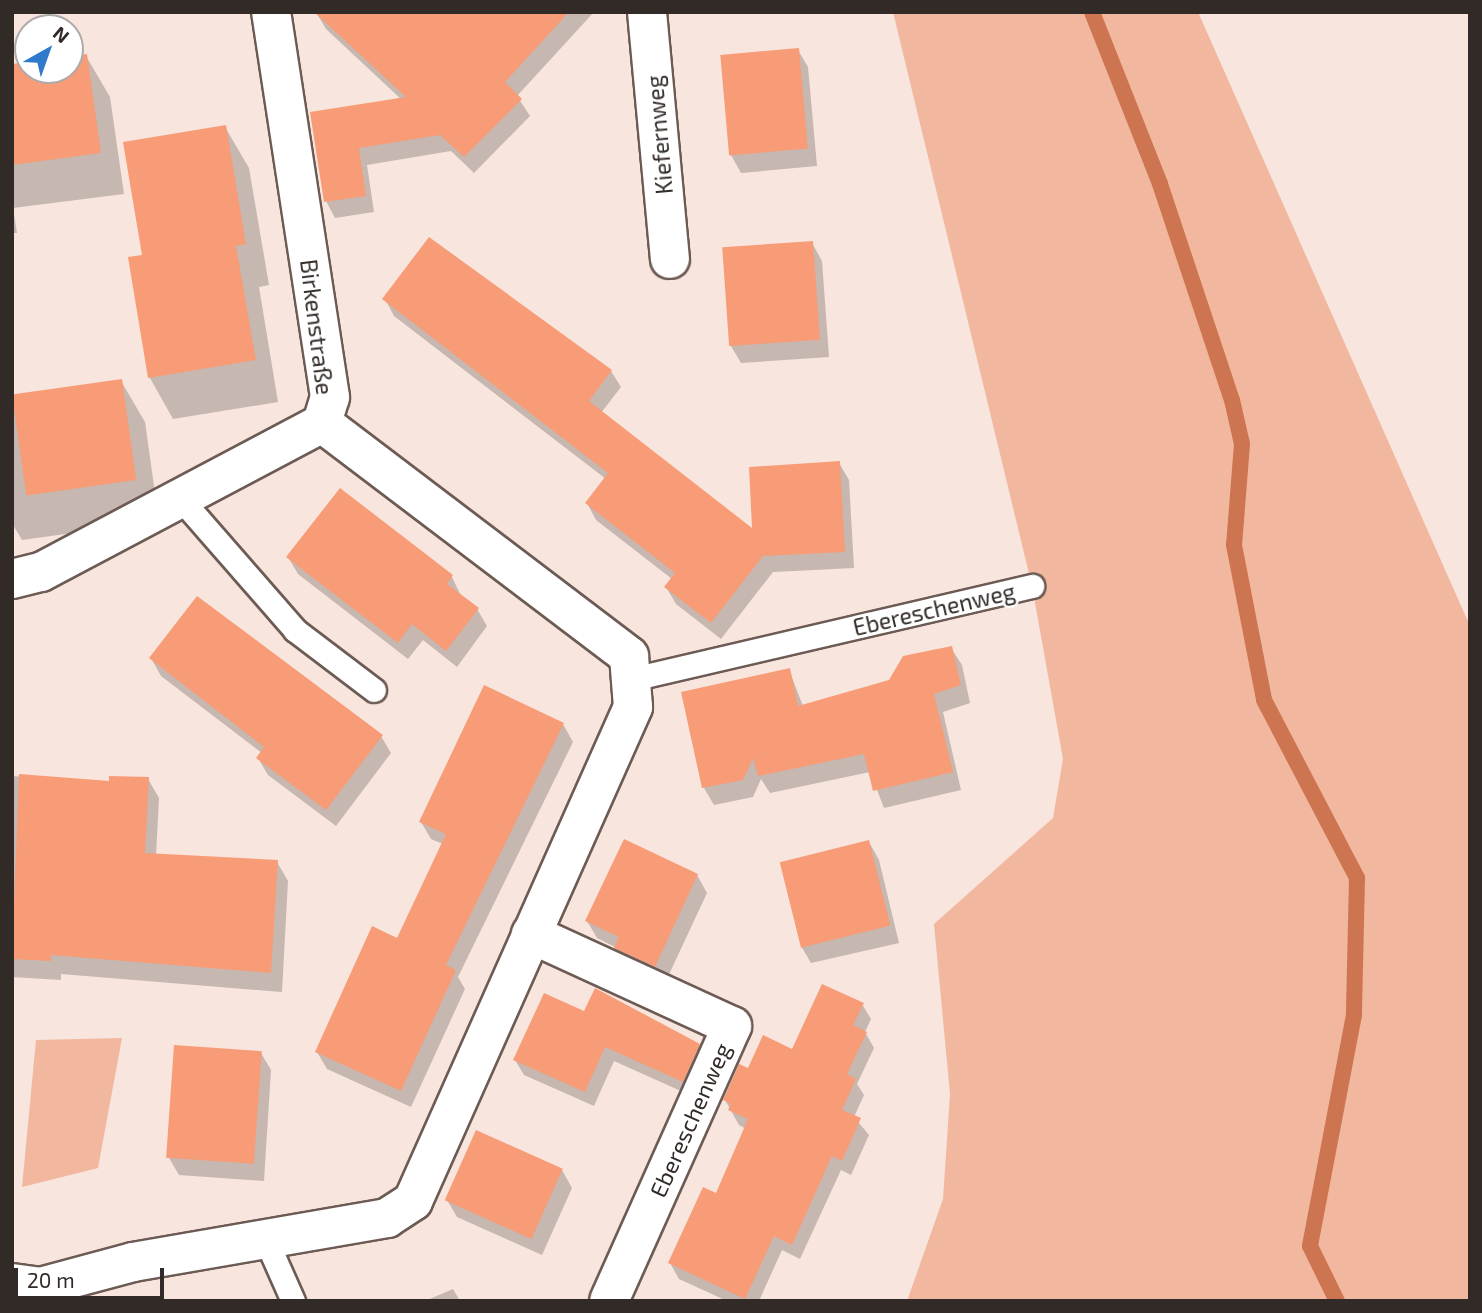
<!DOCTYPE html>
<meta charset="utf-8">
<style>
body{margin:0}
#map{position:relative;width:1482px;height:1313px;overflow:hidden;background:#f8e5dd;font-family:"Exo 2",sans-serif}
div>[style]{position:absolute}
.green>*{inset:0;background:#f2b79f}
.shadow>*{inset:0;background:#0003}
.stream>*{height:16px;margin:-8px;padding:0 8px;transform-origin:8px;border-radius:8px;background:#cd7550}
.building>*{inset:0;background:#f79c76;transform-origin:0 0}
.roads{filter:drop-shadow(2px 0 #6c5b54) drop-shadow(-2px 0 #6c5b54) drop-shadow(0 2px #6c5b54) drop-shadow(0 -2px #6c5b54)}
.lane>*{height:23px;margin:-11.5px;padding:0 11.5px;transform-origin:11.5px;border-radius:11.5px;background:#fff}
.street>*{height:38px;margin:-19px;padding:0 19px;transform-origin:19px;border-radius:19px;background:#fff}
span{translate:-50% -50%;white-space:nowrap;text-align:center;line-height:1.15;-webkit-text-stroke:5px #fff;paint-order:stroke}
.street-label{font-size:23px;color:#312a27}
.frame{position:absolute;inset:0;border:14px solid #312a27;pointer-events:none}
.north{position:absolute;left:14px;top:14px;width:70px;height:70px;box-sizing:border-box;background:#fff;border:2px solid #adaaa9;border-radius:50%;rotate:40deg;font-size:19px;font-weight:700;line-height:28px;text-align:center;color:#312a27}
.north::after{content:'';display:block;margin:auto;width:24px;height:32px;background:#2f7aca;clip-path:polygon(50% 0,100% 100%,50% 72%,0 100%)}
.scale{position:absolute;left:14px;top:1268px;width:150px;height:32px;box-sizing:border-box;border:4px solid #312a27;border-top:0;padding-left:9px;font-size:21px;line-height:24px;white-space:nowrap;color:#312a27;-webkit-text-stroke:5px #fff;paint-order:stroke}
</style>
<div id="map">
<div class="green">
<div style="clip-path:polygon(893px 12px,1198px 12px,1470px 626px,1470px 1301px,907px 1301px,943px 1199px,950px 1094px,934px 924px,1053px 818px,1063px 759px,1032px 586px)"></div>
<div style="clip-path:polygon(122px 1038px,98px 1168px,22px 1187px,36px 1040px)"></div>
</div>
<div class="shadow">
<div style="clip-path:polygon(316px 12px,594px 12px,517px 96px,530px 116px,474px 173px,451px 151px,367px 165px,374px 212px,335px 218px,326px 201px,312px 113px,402px 100px,326px 29px)"></div>
<div style="clip-path:polygon(798px 50px,808px 67px,817px 166px,741px 173px,731px 155px)"></div>
<div style="clip-path:polygon(86px 56px,110px 97px,124px 194px,13px 208px,17px 233px,12px 233px,12px 66px,70px 70px,70px 58px)"></div>
<div style="clip-path:polygon(225px 127px,249px 168px,269px 285px,259px 287px,278px 402px,173px 419px,150px 378px,144px 257px)"></div>
<div style="clip-path:polygon(812px 243px,822px 261px,829px 357px,741px 363px,731px 346px)"></div>
<div style="clip-path:polygon(385px 299px,611px 371px,621px 387px,601px 413px,754px 532px,839px 463px,849px 480px,854px 568px,773px 572px,721px 639px,676px 604px,666px 587px,672px 579px,596px 520px,587px 503px,606px 479px,394px 316px)"></div>
<div style="clip-path:polygon(121px 381px,145px 422px,159px 521px,22px 540px,12px 523px,12px 396px)"></div>
<div style="clip-path:polygon(340px 490px,452px 577px,461px 596px,477px 609px,487px 626px,457px 667px,423px 640px,408px 659px,298px 574px,288px 557px)"></div>
<div style="clip-path:polygon(951px 648px,962px 665px,970px 703px,943px 712px,961px 790px,884px 808px,870px 772px,770px 793px,761px 779px,753px 797px,714px 805px,704px 788px,789px 670px,803px 706px,890px 682px)"></div>
<div style="clip-path:polygon(151px 658px,381px 736px,391px 753px,336px 826px,268px 775px,258px 758px,262px 753px,161px 676px)"></div>
<div style="clip-path:polygon(563px 724px,573px 742px,458px 977px,465px 989px,411px 1107px,327px 1069px,317px 1052px,397px 940px,443px 844px,431px 839px,421px 822px)"></div>
<div style="clip-path:polygon(12px 776px,111px 783px,148px 779px,159px 798px,156px 856px,277px 862px,288px 881px,282px 992px,61px 974px,61px 980px,12px 977px)"></div>
<div style="clip-path:polygon(869px 842px,879px 860px,899px 943px,811px 963px,801px 946px)"></div>
<div style="clip-path:polygon(697px 875px,707px 893px,665px 983px,626px 965px,615px 947px,597px 938px,587px 921px)"></div>
<div style="clip-path:polygon(596px 990px,699px 1046px,707px 1061px,692px 1096px,614px 1061px,594px 1106px,524px 1075px,515px 1060px,585px 1013px)"></div>
<div style="clip-path:polygon(862px 1004px,871px 1019px,865px 1032px,874px 1048px,857px 1084px,864px 1095px,854px 1117px,869px 1135px,851px 1175px,841px 1170px,800px 1259px,782px 1250px,759px 1301px,727px 1301px,679px 1279px,670px 1263px,717px 1196px,746px 1129px,739px 1125px,725px 1100px,749px 1070px,793px 1051px)"></div>
<div style="clip-path:polygon(261px 1053px,271px 1070px,264px 1181px,179px 1175px,169px 1158px)"></div>
<div style="clip-path:polygon(562px 1170px,572px 1188px,542px 1255px,457px 1217px,447px 1200px)"></div>
<div style="clip-path:polygon(453px 1289px,460px 1301px,425px 1301px)"></div>
</div>
<div class="stream">
<div style="left:1092px;top:12px;width:185px;rotate:68.4deg"></div>
<div style="left:1160px;top:184px;width:228px;rotate:71.6deg"></div>
<div style="left:1232px;top:400px;width:45px;rotate:77.2deg"></div>
<div style="left:1242px;top:444px;width:101px;rotate:94.5deg"></div>
<div style="left:1234px;top:545px;width:158px;rotate:79deg"></div>
<div style="left:1264px;top:700px;width:201px;rotate:62.4deg"></div>
<div style="left:1357px;top:878px;width:137px;rotate:91.3deg"></div>
<div style="left:1354px;top:1015px;width:235px;rotate:100.8deg"></div>
<div style="left:1310px;top:1246px;width:61px;rotate:63.9deg"></div>
</div>
<div class="building">
<div style="clip-path:polygon(314px 12px,569px 12px,505px 82px,522px 99px,464px 157px,440px 135px,359px 148px,366px 196px,324px 202px,310px 112px,406px 97px)"></div>
<div style="left:799px;top:48px;width:101px;height:79px;rotate:85deg"></div>
<div style="clip-path:polygon(87px 54px,101px 153px,12px 165px,12px 64px,28px 62px,28px 70px,70px 70px,70px 56px)"></div>
<div style="clip-path:polygon(226px 125px,246px 244px,236px 246px,256px 360px,148px 378px,128px 257px,142px 255px,123px 142px)"></div>
<div style="clip-path:polygon(429px 237px,612px 370px,589px 401px,752px 528px,749px 467px,840px 461px,845px 552px,763px 556px,711px 623px,664px 587px,675px 573px,585px 503px,608px 473px,382px 299px)"></div>
<div style="left:813px;top:241px;width:99px;height:91px;rotate:86deg"></div>
<div style="left:122px;top:379px;width:102px;height:111px;rotate:82deg"></div>
<div style="clip-path:polygon(340px 488px,453px 575px,447px 584px,479px 608px,446px 651px,412px 624px,398px 643px,286px 557px)"></div>
<div style="clip-path:polygon(197px 596px,383px 735px,326px 810px,256px 758px,264px 747px,149px 658px)"></div>
<div style="clip-path:polygon(952px 646px,961px 685px,934px 694px,953px 772px,873px 791px,864px 754px,758px 776px,753px 758px,743px 780px,702px 788px,681px 692px,790px 668px,798px 706px,889px 680px,903px 656px)"></div>
<div style="clip-path:polygon(484px 685px,564px 723px,446px 965px,456px 970px,401px 1091px,315px 1052px,372px 926px,397px 938px,446px 834px,419px 822px)"></div>
<div style="clip-path:polygon(19px 774px,109px 781px,109px 776px,149px 777px,145px 853px,278px 860px,271px 973px,51px 955px,51px 961px,12px 959px)"></div>
<div style="clip-path:polygon(624px 839px,698px 874px,655px 967px,614px 948px,619px 937px,585px 921px)"></div>
<div style="left:869px;top:840px;width:88px;height:92px;rotate:76deg"></div>
<div style="clip-path:polygon(822px 984px,864px 1003px,853px 1025px,867px 1032px,847px 1074px,856px 1079px,842px 1110px,861px 1118px,842px 1161px,832px 1156px,792px 1245px,774px 1236px,745px 1299px,668px 1263px,703px 1187px,716px 1193px,748px 1119px,728px 1110px,731px 1104px,723px 1100px,739px 1064px,748px 1068px,763px 1035px,792px 1049px)"></div>
<div style="clip-path:polygon(595px 988px,700px 1044px,683px 1082px,605px 1047px,585px 1092px,513px 1060px,544px 993px,584px 1011px)"></div>
<div style="left:174px;top:1045px;width:88px;height:113px;rotate:4deg"></div>
<div style="left:476px;top:1130px;width:95px;height:77px;rotate:24deg"></div>
</div>
<div class="roads">
<div class="lane">
<div style="left:180px;top:498px;width:175px;rotate:48.9deg"></div>
<div style="left:295px;top:630px;width:99px;rotate:37.2deg"></div>
<div style="left:632px;top:679px;width:411px;rotate:-13.1deg"></div>
<div style="left:266px;top:1240px;width:67px;rotate:66.1deg"></div>
</div>
<div class="street">
<div style="left:647px;top:12px;width:248px;rotate:84.7deg"></div>
<div style="left:12px;top:579px;width:30px;rotate:-14deg"></div>
<div style="left:41px;top:572px;width:318px;rotate:-27.9deg"></div>
<div style="left:322px;top:423px;width:27px;rotate:-73deg"></div>
<div style="left:330px;top:397px;width:389px;rotate:-98.7deg"></div>
<div style="left:531px;top:934px;width:221px;rotate:24.6deg"></div>
<div style="left:732px;top:1026px;width:301px;rotate:114.1deg"></div>
<div style="left:12px;top:1283px;width:28px;rotate:8deg"></div>
<div style="left:40px;top:1287px;width:96px;rotate:-15deg"></div>
<div style="left:133px;top:1262px;width:258px;rotate:-9.8deg"></div>
<div style="left:387px;top:1218px;width:31px;rotate:-33deg"></div>
<div style="left:413px;top:1201px;width:541px;rotate:-65.99deg"></div>
<div style="left:633px;top:707px;width:51px;rotate:-94.5deg"></div>
<div style="left:629px;top:656px;width:385px;rotate:-142.8deg"></div>
</div>
</div>
<div class="street-label">
<span style="left:659px;top:135px;rotate:-95deg">Kiefernweg</span>
<span style="left:317px;top:327px;rotate:83deg">Birkenstraße</span>
<span style="left:934px;top:609px;rotate:-13deg">Ebereschenweg</span>
<span style="left:690px;top:1120px;rotate:-66deg">Ebereschenweg</span>
</div>
<div class="frame"></div>
<div class="north">N</div>
<div class="scale">20 m</div>
</div>
